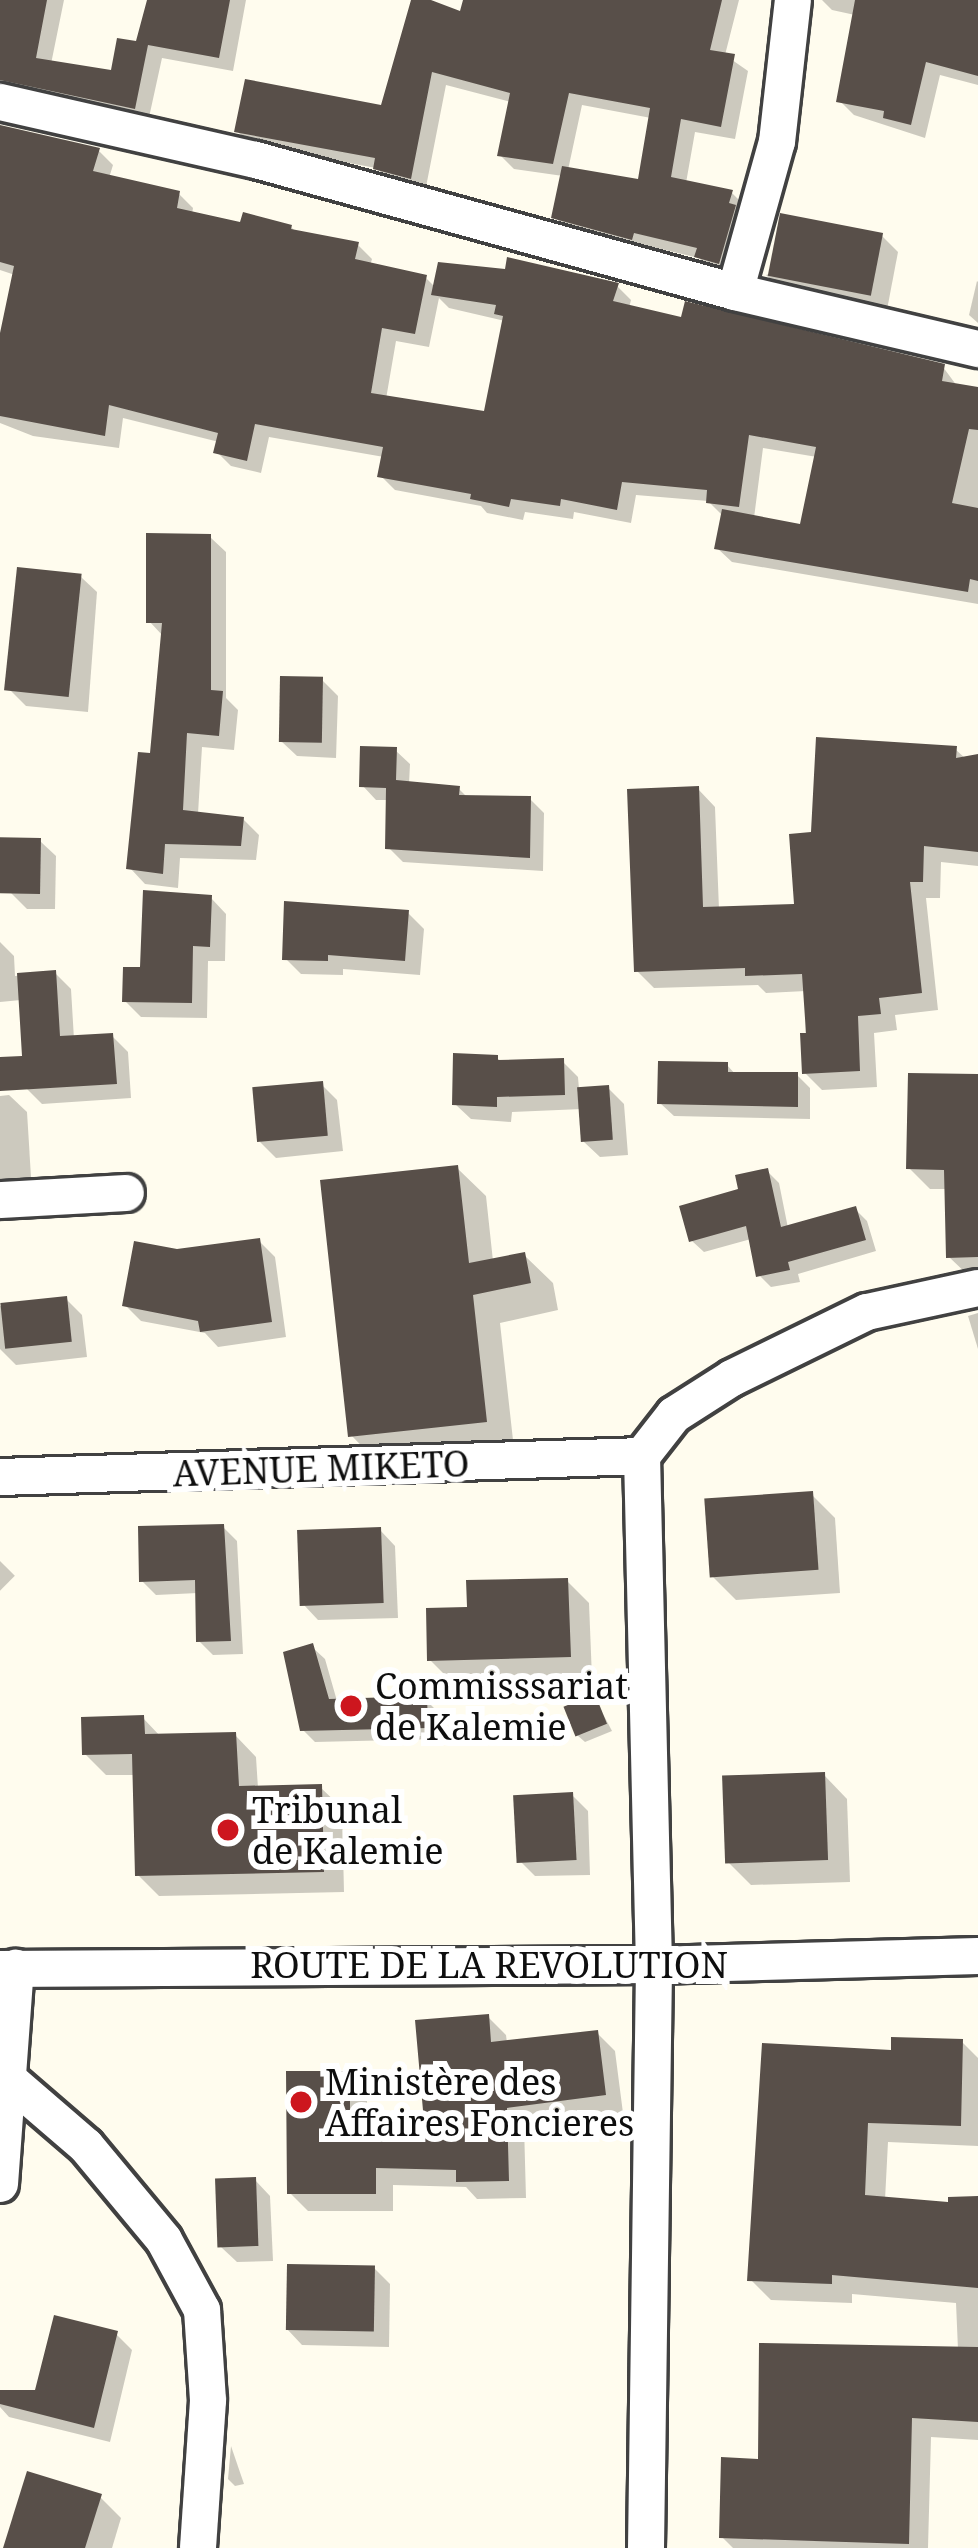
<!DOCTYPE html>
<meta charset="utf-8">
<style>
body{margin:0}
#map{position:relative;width:978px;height:2548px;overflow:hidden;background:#fffcee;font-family:"Noto Serif",serif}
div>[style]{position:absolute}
.shadow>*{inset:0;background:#0003;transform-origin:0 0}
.building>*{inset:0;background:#584f49;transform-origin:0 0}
.roads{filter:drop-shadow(3px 0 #414141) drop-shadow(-3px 0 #414141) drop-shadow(0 3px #414141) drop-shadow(0 -3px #414141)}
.street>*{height:36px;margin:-18px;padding:0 18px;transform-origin:18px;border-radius:18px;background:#fff}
.dots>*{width:33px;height:33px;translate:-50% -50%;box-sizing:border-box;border:6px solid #fff;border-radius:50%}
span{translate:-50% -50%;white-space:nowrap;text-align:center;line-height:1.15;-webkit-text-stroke:12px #fff;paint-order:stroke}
.street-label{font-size:36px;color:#0e0e0e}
.poi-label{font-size:36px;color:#0e0e0e}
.left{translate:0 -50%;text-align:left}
</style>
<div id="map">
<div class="shadow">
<div style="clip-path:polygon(0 0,64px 0,51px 64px,113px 74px,139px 44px,150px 0,246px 0,233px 71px,162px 58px,148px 122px,0 102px)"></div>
<div style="clip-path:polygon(evenodd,414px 0,461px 15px,466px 0,739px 0,725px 55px,748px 71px,735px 139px,695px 132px,686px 183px,732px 193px,746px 207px,733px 277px,712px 271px,699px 258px,648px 246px,646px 253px,569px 232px,555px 217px,563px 176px,514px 169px,500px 155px,511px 102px,446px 85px,425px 192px,391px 182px,376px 168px,251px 145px,237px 131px,383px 108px,414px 0,582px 105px,651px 118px,640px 182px,568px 170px,582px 105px)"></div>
<div style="clip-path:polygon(822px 0,978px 0,978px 85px,940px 75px,925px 138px,854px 115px,840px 101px,855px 15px,832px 10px)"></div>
<div style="clip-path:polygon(evenodd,0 126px,98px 150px,113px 165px,109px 178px,179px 194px,193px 208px,192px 214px,242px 226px,291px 227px,297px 233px,357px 244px,372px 259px,370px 266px,426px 278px,436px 288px,617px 286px,631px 300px,629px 308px,943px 367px,957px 386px,978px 390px,978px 604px,732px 562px,717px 548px,723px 516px,708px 501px,636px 495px,631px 523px,574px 512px,573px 519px,525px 512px,523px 520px,487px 513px,481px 506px,395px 490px,381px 476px,384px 457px,269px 437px,261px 473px,231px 466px,217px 452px,219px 442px,123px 418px,119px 448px,33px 436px,0 423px,0 340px,15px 275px,0 270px,0 126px,439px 298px,449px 308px,505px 321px,487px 414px,386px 399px,396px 341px,429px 347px,439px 298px,0 126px,763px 448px,817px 457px,802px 527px,754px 518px,763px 448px)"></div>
<div style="clip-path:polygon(882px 236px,898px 252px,886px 315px,782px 290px,766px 275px)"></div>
<div style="clip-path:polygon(977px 281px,978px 282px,978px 323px,969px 315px)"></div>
<div style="clip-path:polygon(210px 537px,226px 552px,226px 698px,238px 710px,234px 750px,202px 747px,198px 814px,243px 819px,259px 835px,256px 860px,180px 858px,178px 888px,145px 884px,130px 868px,153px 756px,163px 636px,149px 621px)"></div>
<div style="clip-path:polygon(81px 577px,97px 592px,88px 712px,26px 706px,10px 690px)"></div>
<div style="clip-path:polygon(322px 680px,338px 696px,336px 758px,297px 756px,281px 741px)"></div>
<div style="clip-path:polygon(955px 749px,966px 759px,978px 757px,978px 866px,941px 862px,940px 898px,926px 898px,938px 1010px,895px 1015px,897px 1030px,874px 1033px,877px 1087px,822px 1090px,805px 1073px,806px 991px,766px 993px,758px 985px,654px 988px,637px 971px,698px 789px,715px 807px,719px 909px,797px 907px,813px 835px)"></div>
<div style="clip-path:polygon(395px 750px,410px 764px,409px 784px,459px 789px,468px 798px,530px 799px,544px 813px,543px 871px,403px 862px,388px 847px,389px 800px,376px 800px,362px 785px)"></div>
<div style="clip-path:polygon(40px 841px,56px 856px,55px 909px,27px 909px,11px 893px)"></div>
<div style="clip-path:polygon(211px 898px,226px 914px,225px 961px,208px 961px,207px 1018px,141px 1017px,125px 1001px,143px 970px)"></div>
<div style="clip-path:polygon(408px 913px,424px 929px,420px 975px,343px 969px,343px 975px,301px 974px,285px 958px)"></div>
<div style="clip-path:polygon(0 942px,14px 956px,15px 976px,55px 973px,71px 989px,74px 1039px,112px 1036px,128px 1052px,131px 1098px,42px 1104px,26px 1088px,21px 1000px,0 1002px)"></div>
<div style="clip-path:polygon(497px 1058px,502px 1062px,562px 1061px,578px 1077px,579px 1089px,608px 1088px,624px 1104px,628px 1155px,600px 1157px,584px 1142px,582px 1109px,512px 1112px,511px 1122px,471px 1119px,455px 1104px)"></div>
<div style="clip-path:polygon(727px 1065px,736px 1075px,797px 1075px,810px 1088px,810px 1119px,674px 1116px,660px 1103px)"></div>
<div style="clip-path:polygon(978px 1077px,978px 1277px,970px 1277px,949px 1257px,948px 1189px,930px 1189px,909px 1168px)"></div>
<div style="clip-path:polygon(322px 1085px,337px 1100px,343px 1151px,276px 1158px,260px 1142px)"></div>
<div style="clip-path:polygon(9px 1095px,27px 1112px,32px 1193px,0 1199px,0 1096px)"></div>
<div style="clip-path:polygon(457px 1168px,486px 1196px,493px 1261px,524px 1255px,553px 1283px,558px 1310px,500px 1323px,514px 1449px,379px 1464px,351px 1435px)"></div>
<div style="clip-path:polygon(767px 1171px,779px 1183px,788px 1228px,855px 1209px,867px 1221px,876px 1251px,798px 1274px,800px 1282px,771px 1287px,759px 1275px,751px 1239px,704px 1252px,692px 1241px)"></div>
<div style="clip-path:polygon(259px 1241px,275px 1257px,286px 1337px,218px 1347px,205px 1333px,141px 1321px,125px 1305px,177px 1252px)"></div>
<div style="clip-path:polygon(0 1266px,0 1306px,66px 1299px,82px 1315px,87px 1357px,16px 1365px,0 1349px)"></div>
<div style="clip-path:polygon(978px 1313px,978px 1349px,968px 1316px)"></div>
<div style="clip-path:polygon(811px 1494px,835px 1518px,840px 1593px,736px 1600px,713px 1577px)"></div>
<div style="clip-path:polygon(223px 1527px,237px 1541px,243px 1654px,213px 1655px,199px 1641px,198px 1593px,156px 1595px,142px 1581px)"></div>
<div style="clip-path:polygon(380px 1530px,395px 1546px,398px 1618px,318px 1620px,303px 1604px)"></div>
<div style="left:0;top:1561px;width:21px;height:361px;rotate:45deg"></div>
<div style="clip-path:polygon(567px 1581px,589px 1603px,592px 1678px,452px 1682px,430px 1660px,470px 1610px)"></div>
<div style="clip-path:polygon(312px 1647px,325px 1659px,337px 1701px,426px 1700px,438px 1712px,439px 1739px,315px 1742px,302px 1729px)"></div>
<div style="clip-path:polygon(594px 1697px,612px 1731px,585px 1742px,577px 1735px)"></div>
<div style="clip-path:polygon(143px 1718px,161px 1737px,235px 1735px,256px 1757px,258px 1788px,320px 1787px,342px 1808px,344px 1892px,159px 1896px,138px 1875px,135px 1775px,106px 1775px,85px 1754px)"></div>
<div style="clip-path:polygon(824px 1775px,847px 1799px,850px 1882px,751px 1885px,728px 1862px)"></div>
<div style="clip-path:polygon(572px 1795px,588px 1811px,590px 1875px,535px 1876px,519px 1860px)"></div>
<div style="clip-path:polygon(488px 2017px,506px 2035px,507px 2043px,597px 2033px,615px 2051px,623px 2113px,524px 2125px,526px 2198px,477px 2199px,466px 2187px,393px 2185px,393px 2211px,308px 2211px,290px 2193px,349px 2074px,367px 2092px,367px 2135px,429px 2136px)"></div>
<div style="clip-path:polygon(962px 2042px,978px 2058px,978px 2146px,888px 2142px,885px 2200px,951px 2205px,978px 2199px,978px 2440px,931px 2437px,928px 2548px,733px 2548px,722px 2537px,761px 2462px,958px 2350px,956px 2303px,852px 2294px,852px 2303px,771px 2300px,750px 2279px,894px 2053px)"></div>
<div style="clip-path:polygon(255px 2180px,270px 2196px,273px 2261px,237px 2262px,221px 2247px)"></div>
<div style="clip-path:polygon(374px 2268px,390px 2284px,389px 2347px,302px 2345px,287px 2329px)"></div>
<div style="clip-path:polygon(116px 2334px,132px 2350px,110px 2442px,9px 2417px,0 2407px,0 2393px,38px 2393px)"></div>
<div style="clip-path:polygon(231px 2446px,244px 2484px,235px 2486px,228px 2479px)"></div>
<div style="clip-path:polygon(100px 2497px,121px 2518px,112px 2548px,7px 2548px)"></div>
</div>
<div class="building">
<div style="clip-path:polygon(0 0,47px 0,36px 58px,111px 70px,117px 38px,136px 41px,147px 0,230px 0,219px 58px,148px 45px,135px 109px,0 80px)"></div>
<div style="clip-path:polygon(411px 0,431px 0,460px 11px,463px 0,722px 0,710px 50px,735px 54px,721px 127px,681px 119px,671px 177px,733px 190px,729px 203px,736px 205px,719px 264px,694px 257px,697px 248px,634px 233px,632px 240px,551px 218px,562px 166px,638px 179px,650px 108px,569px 93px,553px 164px,497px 156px,510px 93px,432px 72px,411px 179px,373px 169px,375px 158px,234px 132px,245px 79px,381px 105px)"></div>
<div style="clip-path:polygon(855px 0,978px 0,978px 76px,926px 62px,911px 125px,883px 118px,884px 111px,836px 102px)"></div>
<div style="clip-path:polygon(0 125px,100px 148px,93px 171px,180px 191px,177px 208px,240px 222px,243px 212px,292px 225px,291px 229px,359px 242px,355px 259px,427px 275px,415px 334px,382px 328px,371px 393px,484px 411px,503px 316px,494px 314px,496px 305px,431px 295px,438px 262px,505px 269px,507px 257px,619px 283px,613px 301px,681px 317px,685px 301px,945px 364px,942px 381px,978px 387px,978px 430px,969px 429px,952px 503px,978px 508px,978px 581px,970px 579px,968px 592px,714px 549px,722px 509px,800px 524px,816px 447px,749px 435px,739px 507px,706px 503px,707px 490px,622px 482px,617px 510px,561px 499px,560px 506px,511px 499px,509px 507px,470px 499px,471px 494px,377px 477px,383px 447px,255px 424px,247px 461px,213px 453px,218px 433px,109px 405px,105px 436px,0 416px,0 333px,14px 266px,0 262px)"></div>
<div style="left:780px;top:213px;width:105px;height:64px;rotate:11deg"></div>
<div style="clip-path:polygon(146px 533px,211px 534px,211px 690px,223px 691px,219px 736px,187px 733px,183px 810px,244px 817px,241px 846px,165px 844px,163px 874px,126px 869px,138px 752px,150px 753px,162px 623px,146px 623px)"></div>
<div style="left:17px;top:567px;width:65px;height:124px;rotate:6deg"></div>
<div style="left:280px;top:676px;width:43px;height:66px;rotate:1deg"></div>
<div style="clip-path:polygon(816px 737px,957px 746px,956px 758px,978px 754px,978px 852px,924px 846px,923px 882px,910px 882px,922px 993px,879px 998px,881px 1014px,858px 1016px,860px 1071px,802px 1074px,800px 1033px,806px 1033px,802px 974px,745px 976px,745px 968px,634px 972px,627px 789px,699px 786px,703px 907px,794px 904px,789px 834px,811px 832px)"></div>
<div style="clip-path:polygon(360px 746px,397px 747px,396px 780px,460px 786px,459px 795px,531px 796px,530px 858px,385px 849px,386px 788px,359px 787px)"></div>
<div style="left:41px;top:838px;width:56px;height:41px;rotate:91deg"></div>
<div style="clip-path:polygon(143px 890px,212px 895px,210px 947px,193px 946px,192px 1003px,122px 1002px,123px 967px,140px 967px)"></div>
<div style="clip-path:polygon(284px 901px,409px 910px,405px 961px,328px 955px,328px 961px,282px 960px)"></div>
<div style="clip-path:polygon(56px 970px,60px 1036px,113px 1033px,117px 1084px,0 1091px,0 1057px,22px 1056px,17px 973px)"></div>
<div style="clip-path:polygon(453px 1053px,498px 1055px,498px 1060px,564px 1058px,565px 1095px,497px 1097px,497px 1107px,452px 1105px)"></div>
<div style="clip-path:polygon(658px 1061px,728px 1062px,728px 1072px,798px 1072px,798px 1107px,657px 1104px)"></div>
<div style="clip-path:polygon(908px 1073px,978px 1074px,978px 1257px,946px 1258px,944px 1170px,906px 1169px)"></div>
<div style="left:323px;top:1081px;width:55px;height:71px;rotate:85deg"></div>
<div style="left:609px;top:1085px;width:55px;height:32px;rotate:86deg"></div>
<div style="clip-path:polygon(458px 1165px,469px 1263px,525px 1252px,531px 1283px,473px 1295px,487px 1422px,348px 1437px,320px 1180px)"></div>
<div style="clip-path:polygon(768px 1168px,781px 1227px,856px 1206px,866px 1240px,788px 1262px,790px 1270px,756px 1277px,746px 1226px,689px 1242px,679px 1206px,738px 1189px,735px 1175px)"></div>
<div style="clip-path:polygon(260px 1238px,272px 1322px,200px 1332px,198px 1321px,122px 1306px,134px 1241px,177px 1249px)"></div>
<div style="left:67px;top:1296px;width:46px;height:67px;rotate:84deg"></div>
<div style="left:813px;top:1491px;width:79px;height:109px;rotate:86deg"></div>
<div style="clip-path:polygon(224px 1524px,231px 1641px,196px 1642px,195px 1580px,139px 1582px,138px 1526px)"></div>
<div style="left:381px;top:1527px;width:76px;height:84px;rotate:88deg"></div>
<div style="clip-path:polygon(568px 1578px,571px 1657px,427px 1661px,426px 1608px,467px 1607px,466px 1580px)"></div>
<div style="clip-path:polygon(313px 1643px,329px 1699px,427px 1696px,428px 1728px,300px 1731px,283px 1652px)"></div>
<div style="left:595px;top:1694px;width:32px;height:34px;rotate:68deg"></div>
<div style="clip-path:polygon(144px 1715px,145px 1734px,236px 1732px,239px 1786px,322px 1784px,324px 1872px,135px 1876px,132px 1754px,82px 1755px,81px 1717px)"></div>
<div style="left:825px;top:1772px;width:88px;height:103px;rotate:88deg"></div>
<div style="left:573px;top:1792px;width:68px;height:60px;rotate:87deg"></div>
<div style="clip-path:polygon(489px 2014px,491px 2042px,598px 2030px,606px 2095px,507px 2108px,509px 2181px,456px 2182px,456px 2170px,376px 2168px,376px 2194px,287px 2194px,286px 2071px,350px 2071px,350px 2131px,425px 2133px,415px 2020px)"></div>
<div style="clip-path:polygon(891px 2037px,963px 2039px,961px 2126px,868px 2123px,865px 2195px,948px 2202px,948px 2197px,978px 2196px,978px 2288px,832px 2275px,832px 2284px,747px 2281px,762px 2043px,891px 2050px)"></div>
<div style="left:256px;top:2177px;width:69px;height:41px;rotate:88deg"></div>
<div style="left:287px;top:2264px;width:88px;height:66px;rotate:1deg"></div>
<div style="clip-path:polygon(54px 2315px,118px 2331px,94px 2428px,0 2404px,0 2390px,35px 2390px)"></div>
<div style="clip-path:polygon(759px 2343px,978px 2347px,978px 2422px,912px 2418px,909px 2544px,719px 2538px,721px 2457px,758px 2459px)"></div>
<div style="clip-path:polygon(27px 2471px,102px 2494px,85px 2548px,3px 2548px)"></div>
</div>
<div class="roads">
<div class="street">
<div style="left:0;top:102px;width:262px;rotate:12.8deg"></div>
<div style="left:256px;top:160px;width:497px;rotate:15.4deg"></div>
<div style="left:735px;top:292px;width:250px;rotate:13.2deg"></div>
<div style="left:735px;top:292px;width:156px;rotate:-74.4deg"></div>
<div style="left:777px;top:142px;width:143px;rotate:-83.6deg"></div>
<div style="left:0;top:1200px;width:126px;rotate:-3.2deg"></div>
<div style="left:0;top:1477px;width:642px;rotate:-1.87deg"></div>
<div style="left:0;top:1969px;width:654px;rotate:-0.35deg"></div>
<div style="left:654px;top:1965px;width:324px;rotate:-1.6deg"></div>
<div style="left:7px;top:2078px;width:104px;rotate:40.7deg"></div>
<div style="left:86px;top:2146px;width:122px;rotate:50.3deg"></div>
<div style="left:164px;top:2240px;width:80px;rotate:61.5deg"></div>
<div style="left:202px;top:2310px;width:91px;rotate:86.2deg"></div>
<div style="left:208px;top:2401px;width:147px;rotate:93.9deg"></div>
<div style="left:0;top:2184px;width:217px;rotate:-85.8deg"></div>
<div style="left:646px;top:2548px;width:583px;rotate:-89.21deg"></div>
<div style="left:654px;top:1965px;width:509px;rotate:-91.35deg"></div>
<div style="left:642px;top:1456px;width:52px;rotate:-52deg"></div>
<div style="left:674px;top:1415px;width:69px;rotate:-32.5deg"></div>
<div style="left:732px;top:1378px;width:150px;rotate:-26.1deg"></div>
<div style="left:867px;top:1312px;width:114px;rotate:-12.2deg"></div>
</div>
</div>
<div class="dots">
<div style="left:351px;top:1706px;background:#cd161e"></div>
<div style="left:228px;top:1830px;background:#cd161e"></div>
<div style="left:301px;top:2102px;background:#cd161e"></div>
</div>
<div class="street-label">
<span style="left:321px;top:1468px;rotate:-2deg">AVENUE MIKETO</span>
<span style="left:489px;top:1965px">ROUTE DE LA REVOLUTION</span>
</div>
<div class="poi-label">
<span class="left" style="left:375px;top:1706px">Commisssariat<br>de Kalemie</span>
<span class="left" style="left:252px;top:1830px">Tribunal<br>de Kalemie</span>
<span class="left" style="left:325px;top:2102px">Ministère des<br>Affaires Foncieres</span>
</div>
</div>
